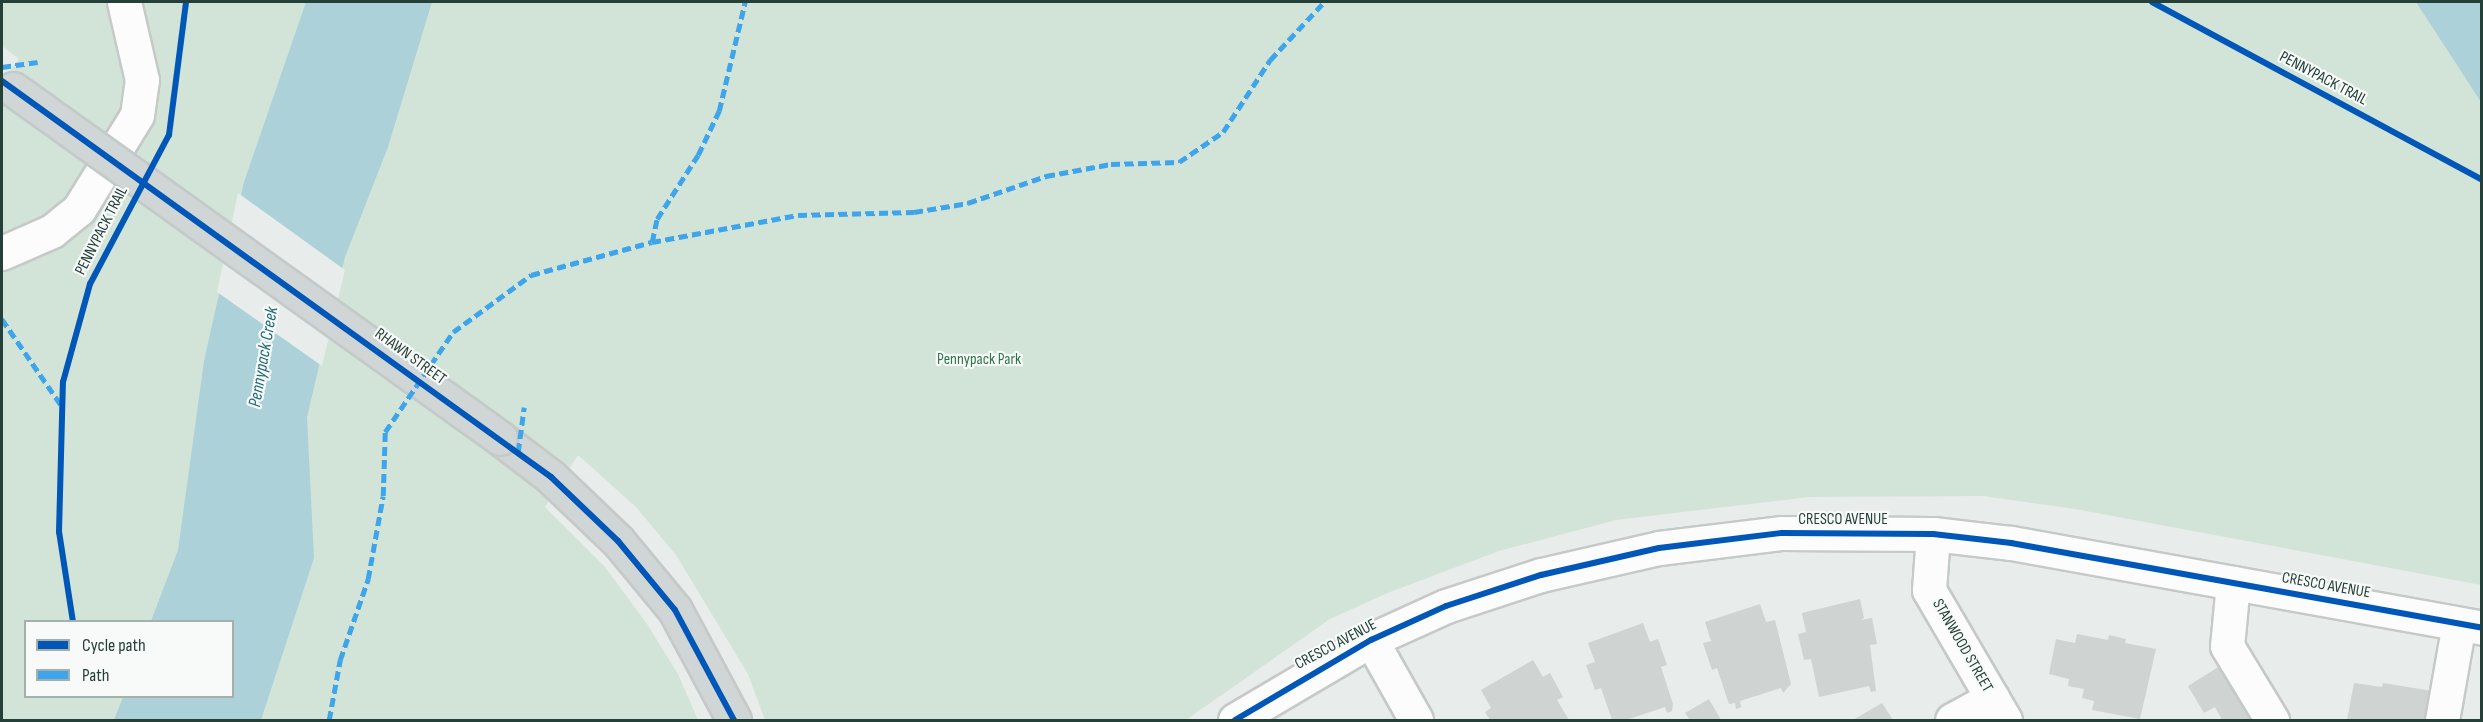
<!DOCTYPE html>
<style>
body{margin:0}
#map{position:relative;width:2483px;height:722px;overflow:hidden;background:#e8ecea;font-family:"Sofia Sans Condensed",sans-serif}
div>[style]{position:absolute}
.green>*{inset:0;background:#d2e4d7}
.water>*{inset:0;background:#acd1d8}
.pier>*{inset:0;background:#e8ecea}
.building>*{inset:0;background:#cfd3d1}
.roads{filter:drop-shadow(2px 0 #c5c9c7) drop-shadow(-2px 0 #c5c9c7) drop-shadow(0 2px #c5c9c7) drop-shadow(0 -2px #c5c9c7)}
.minor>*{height:33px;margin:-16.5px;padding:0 16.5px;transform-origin:16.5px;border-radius:16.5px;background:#fcfcfc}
.major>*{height:33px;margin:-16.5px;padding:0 16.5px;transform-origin:16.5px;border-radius:16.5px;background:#d0d6d5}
.bridges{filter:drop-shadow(2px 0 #c3cac9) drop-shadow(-2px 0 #c3cac9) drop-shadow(0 2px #c3cac9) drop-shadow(0 -2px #c3cac9)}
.major-bridge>*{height:33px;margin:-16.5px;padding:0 16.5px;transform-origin:16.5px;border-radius:16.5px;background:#d0d6d5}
.quiet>*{height:4.5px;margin-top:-2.25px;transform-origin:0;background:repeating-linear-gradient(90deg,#3ea4ec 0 9px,transparent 0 13.5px)}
.cycleway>*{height:6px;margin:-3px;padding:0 3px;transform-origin:3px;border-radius:3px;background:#0057b8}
span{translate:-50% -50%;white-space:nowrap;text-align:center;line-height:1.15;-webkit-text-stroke:4.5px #f7faf9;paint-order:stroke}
.street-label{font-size:16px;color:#254039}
.park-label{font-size:16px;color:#31754b}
.water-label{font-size:18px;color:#226b79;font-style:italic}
.frame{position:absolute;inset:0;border:3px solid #254039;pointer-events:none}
.legend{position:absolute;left:24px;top:620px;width:210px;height:78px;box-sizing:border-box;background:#f7faf9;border:2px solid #a3b0ac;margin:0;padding:8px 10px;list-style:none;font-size:18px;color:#254039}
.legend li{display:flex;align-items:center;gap:12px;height:30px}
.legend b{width:30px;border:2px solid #a3b0ac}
</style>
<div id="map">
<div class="green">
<div style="clip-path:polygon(evenodd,2px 2px,2481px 2px,2481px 585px,2075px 509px,1983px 496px,1809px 497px,1616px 520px,1499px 551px,1390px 592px,1330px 619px,1186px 720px,765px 720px,748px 674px,676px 555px,636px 507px,578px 455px,545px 507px,605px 567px,647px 624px,678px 674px,698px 720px,2px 720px,2px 81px,19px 59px,2px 46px,2px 2px,26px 622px,232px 622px,232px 696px,26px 696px,26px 622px)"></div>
</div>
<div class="water">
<div style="clip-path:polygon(306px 2px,432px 2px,388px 147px,345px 257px,307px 417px,314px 558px,261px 720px,114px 720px,123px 697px,232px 696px,232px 622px,151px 621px,178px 550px,204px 361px,244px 182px)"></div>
<div style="clip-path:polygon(2416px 2px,2481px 2px,2481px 102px)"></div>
</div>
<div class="pier">
<div style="clip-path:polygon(238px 193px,345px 270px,322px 366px,217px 292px)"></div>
</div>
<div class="building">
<div style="clip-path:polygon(1860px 599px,1864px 618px,1861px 620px,1872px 618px,1877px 644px,1870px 645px,1876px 691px,1871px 692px,1869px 686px,1819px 697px,1811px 659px,1804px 660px,1798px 634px,1806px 632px,1802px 613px)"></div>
<div style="clip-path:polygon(1760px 604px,1766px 622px,1775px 620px,1791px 684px,1783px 693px,1781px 688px,1740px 701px,1741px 707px,1736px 709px,1735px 703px,1729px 704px,1717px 668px,1712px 670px,1703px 643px,1711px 641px,1705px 622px)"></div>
<div style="clip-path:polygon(1643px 623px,1650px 642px,1658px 639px,1667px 665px,1661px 667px,1673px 704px,1672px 711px,1667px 713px,1665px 707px,1626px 720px,1612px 720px,1601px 688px,1595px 690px,1586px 665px,1595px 662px,1588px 643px)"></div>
<div style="clip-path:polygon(2077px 634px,2108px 640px,2109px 635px,2126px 639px,2125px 643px,2156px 649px,2140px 719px,2092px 710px,2094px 701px,2082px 698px,2084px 689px,2068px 686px,2069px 679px,2049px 674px,2056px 639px,2075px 643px)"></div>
<div style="clip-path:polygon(1533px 660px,1543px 677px,1550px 673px,1563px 697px,1557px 700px,1569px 720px,1490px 720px,1485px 712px,1491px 708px,1481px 690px)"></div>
<div style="clip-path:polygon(2220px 666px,2236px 694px,2246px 688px,2261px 720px,2222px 720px,2215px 707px,2204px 713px,2188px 686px)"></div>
<div style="clip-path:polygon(2354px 683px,2382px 687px,2383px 683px,2432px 691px,2426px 720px,2347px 720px)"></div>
<div style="clip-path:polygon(1709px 699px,1721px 720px,1690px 720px,1685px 713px)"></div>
<div style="clip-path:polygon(1882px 703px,1893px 720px,1853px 720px)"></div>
</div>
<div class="roads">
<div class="minor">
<div style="left:2px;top:253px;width:55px;rotate:-23.7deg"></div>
<div style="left:52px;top:231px;width:35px;rotate:-39deg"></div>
<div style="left:79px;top:209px;width:110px;rotate:-58.3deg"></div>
<div style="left:137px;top:115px;width:35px;rotate:-82deg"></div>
<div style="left:142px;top:80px;width:80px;rotate:-103deg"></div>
<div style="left:1933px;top:534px;width:56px;rotate:94.1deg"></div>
<div style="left:1929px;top:590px;width:151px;rotate:59.7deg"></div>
<div style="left:2233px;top:583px;width:63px;rotate:95.4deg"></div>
<div style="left:2227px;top:646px;width:87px;rotate:58.7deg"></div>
<div style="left:1371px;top:640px;width:92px;rotate:60.6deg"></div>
<div style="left:1235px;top:720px;width:158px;rotate:-30.5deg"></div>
<div style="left:1371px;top:640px;width:82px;rotate:-24.4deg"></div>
<div style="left:1446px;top:606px;width:100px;rotate:-18.1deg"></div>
<div style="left:1541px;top:575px;width:121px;rotate:-12.9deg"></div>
<div style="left:1659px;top:548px;width:124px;rotate:-7deg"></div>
<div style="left:1782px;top:533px;width:151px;rotate:0.4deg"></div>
<div style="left:1933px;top:534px;width:79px;rotate:6.6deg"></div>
<div style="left:2011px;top:543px;width:479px;rotate:10.2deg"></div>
<div style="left:1952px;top:720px;width:46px;rotate:-28.8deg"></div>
<div style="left:2442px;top:720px;width:97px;rotate:-80deg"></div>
</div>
<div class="major">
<div style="left:500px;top:438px;width:64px;rotate:37.4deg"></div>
<div style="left:551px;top:477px;width:93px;rotate:43.7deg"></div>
<div style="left:618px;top:541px;width:89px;rotate:50.4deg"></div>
<div style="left:675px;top:610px;width:125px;rotate:61.8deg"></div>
</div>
</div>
<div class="bridges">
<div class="major-bridge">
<div style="left:13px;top:89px;width:599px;rotate:35.63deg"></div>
</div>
</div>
<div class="quiet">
<div style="left:2px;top:67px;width:36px;rotate:-8deg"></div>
<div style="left:652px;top:242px;width:24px;rotate:-78deg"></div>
<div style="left:657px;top:219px;width:76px;rotate:-57.4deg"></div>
<div style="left:698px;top:155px;width:49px;rotate:-64.5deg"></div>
<div style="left:719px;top:111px;width:112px;rotate:-76.6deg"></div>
<div style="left:2px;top:319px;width:104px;rotate:55.5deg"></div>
<div style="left:518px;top:452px;width:45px;rotate:-82.4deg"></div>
<div style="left:329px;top:720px;width:61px;rotate:-79.6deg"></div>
<div style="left:340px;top:660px;width:86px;rotate:-70.9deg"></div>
<div style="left:368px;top:579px;width:84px;rotate:-79.8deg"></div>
<div style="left:383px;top:496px;width:64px;rotate:-88.2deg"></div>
<div style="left:385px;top:432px;width:121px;rotate:-55.8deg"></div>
<div style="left:453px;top:332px;width:97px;rotate:-36.2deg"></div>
<div style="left:531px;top:275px;width:125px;rotate:-15.3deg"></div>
<div style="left:652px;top:242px;width:148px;rotate:-10.5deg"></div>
<div style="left:798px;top:215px;width:116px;rotate:-1.5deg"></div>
<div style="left:914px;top:212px;width:55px;rotate:-9.5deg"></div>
<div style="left:968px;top:203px;width:83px;rotate:-19.1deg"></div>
<div style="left:1046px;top:176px;width:66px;rotate:-10.5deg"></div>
<div style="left:1111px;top:164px;width:68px;rotate:-1.7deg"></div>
<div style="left:1179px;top:162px;width:53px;rotate:-34.3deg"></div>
<div style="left:1223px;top:132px;width:86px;rotate:-56.9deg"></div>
<div style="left:1270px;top:60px;width:79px;rotate:-47deg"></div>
</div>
<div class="cycleway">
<div style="left:2152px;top:2px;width:375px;rotate:28.3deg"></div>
<div style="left:2px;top:81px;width:677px;rotate:35.8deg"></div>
<div style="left:551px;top:477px;width:93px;rotate:43.7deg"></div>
<div style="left:618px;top:541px;width:89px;rotate:50.4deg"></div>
<div style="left:675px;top:610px;width:125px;rotate:61.8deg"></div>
<div style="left:73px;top:622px;width:91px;rotate:-98.8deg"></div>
<div style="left:59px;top:532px;width:150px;rotate:-88.5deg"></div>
<div style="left:63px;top:382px;width:102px;rotate:-74.6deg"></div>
<div style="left:90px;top:284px;width:169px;rotate:-62.1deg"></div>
<div style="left:169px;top:135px;width:134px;rotate:-82.7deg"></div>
<div style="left:1235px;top:720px;width:158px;rotate:-30.5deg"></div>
<div style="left:1371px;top:640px;width:82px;rotate:-24.4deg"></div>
<div style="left:1446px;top:606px;width:100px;rotate:-18.1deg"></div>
<div style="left:1541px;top:575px;width:121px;rotate:-12.9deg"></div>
<div style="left:1659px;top:548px;width:124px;rotate:-7deg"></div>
<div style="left:1782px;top:533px;width:151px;rotate:0.4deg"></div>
<div style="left:1933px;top:534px;width:79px;rotate:6.6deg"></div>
<div style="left:2011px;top:543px;width:479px;rotate:10.2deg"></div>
</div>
<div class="street-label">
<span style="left:2323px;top:79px;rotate:28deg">PENNYPACK TRAIL</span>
<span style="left:102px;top:231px;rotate:-63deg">PENNYPACK TRAIL</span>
<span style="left:410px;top:357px;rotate:36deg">RHAWN STREET</span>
<span style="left:1843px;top:520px">CRESCO AVENUE</span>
<span style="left:2326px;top:586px;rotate:10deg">CRESCO AVENUE</span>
<span style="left:1336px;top:645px;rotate:-28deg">CRESCO AVENUE</span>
<span style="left:1962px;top:646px;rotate:60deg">STANWOOD STREET</span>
</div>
<div class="park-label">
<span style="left:979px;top:360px">Pennypack Park</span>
</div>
<div class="water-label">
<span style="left:264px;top:357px;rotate:-80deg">Pennypack Creek</span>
</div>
<div class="frame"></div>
<ul class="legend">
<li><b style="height:8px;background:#0057b8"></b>Cycle path</li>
<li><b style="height:8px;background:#3ea4ec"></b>Path</li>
</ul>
</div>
